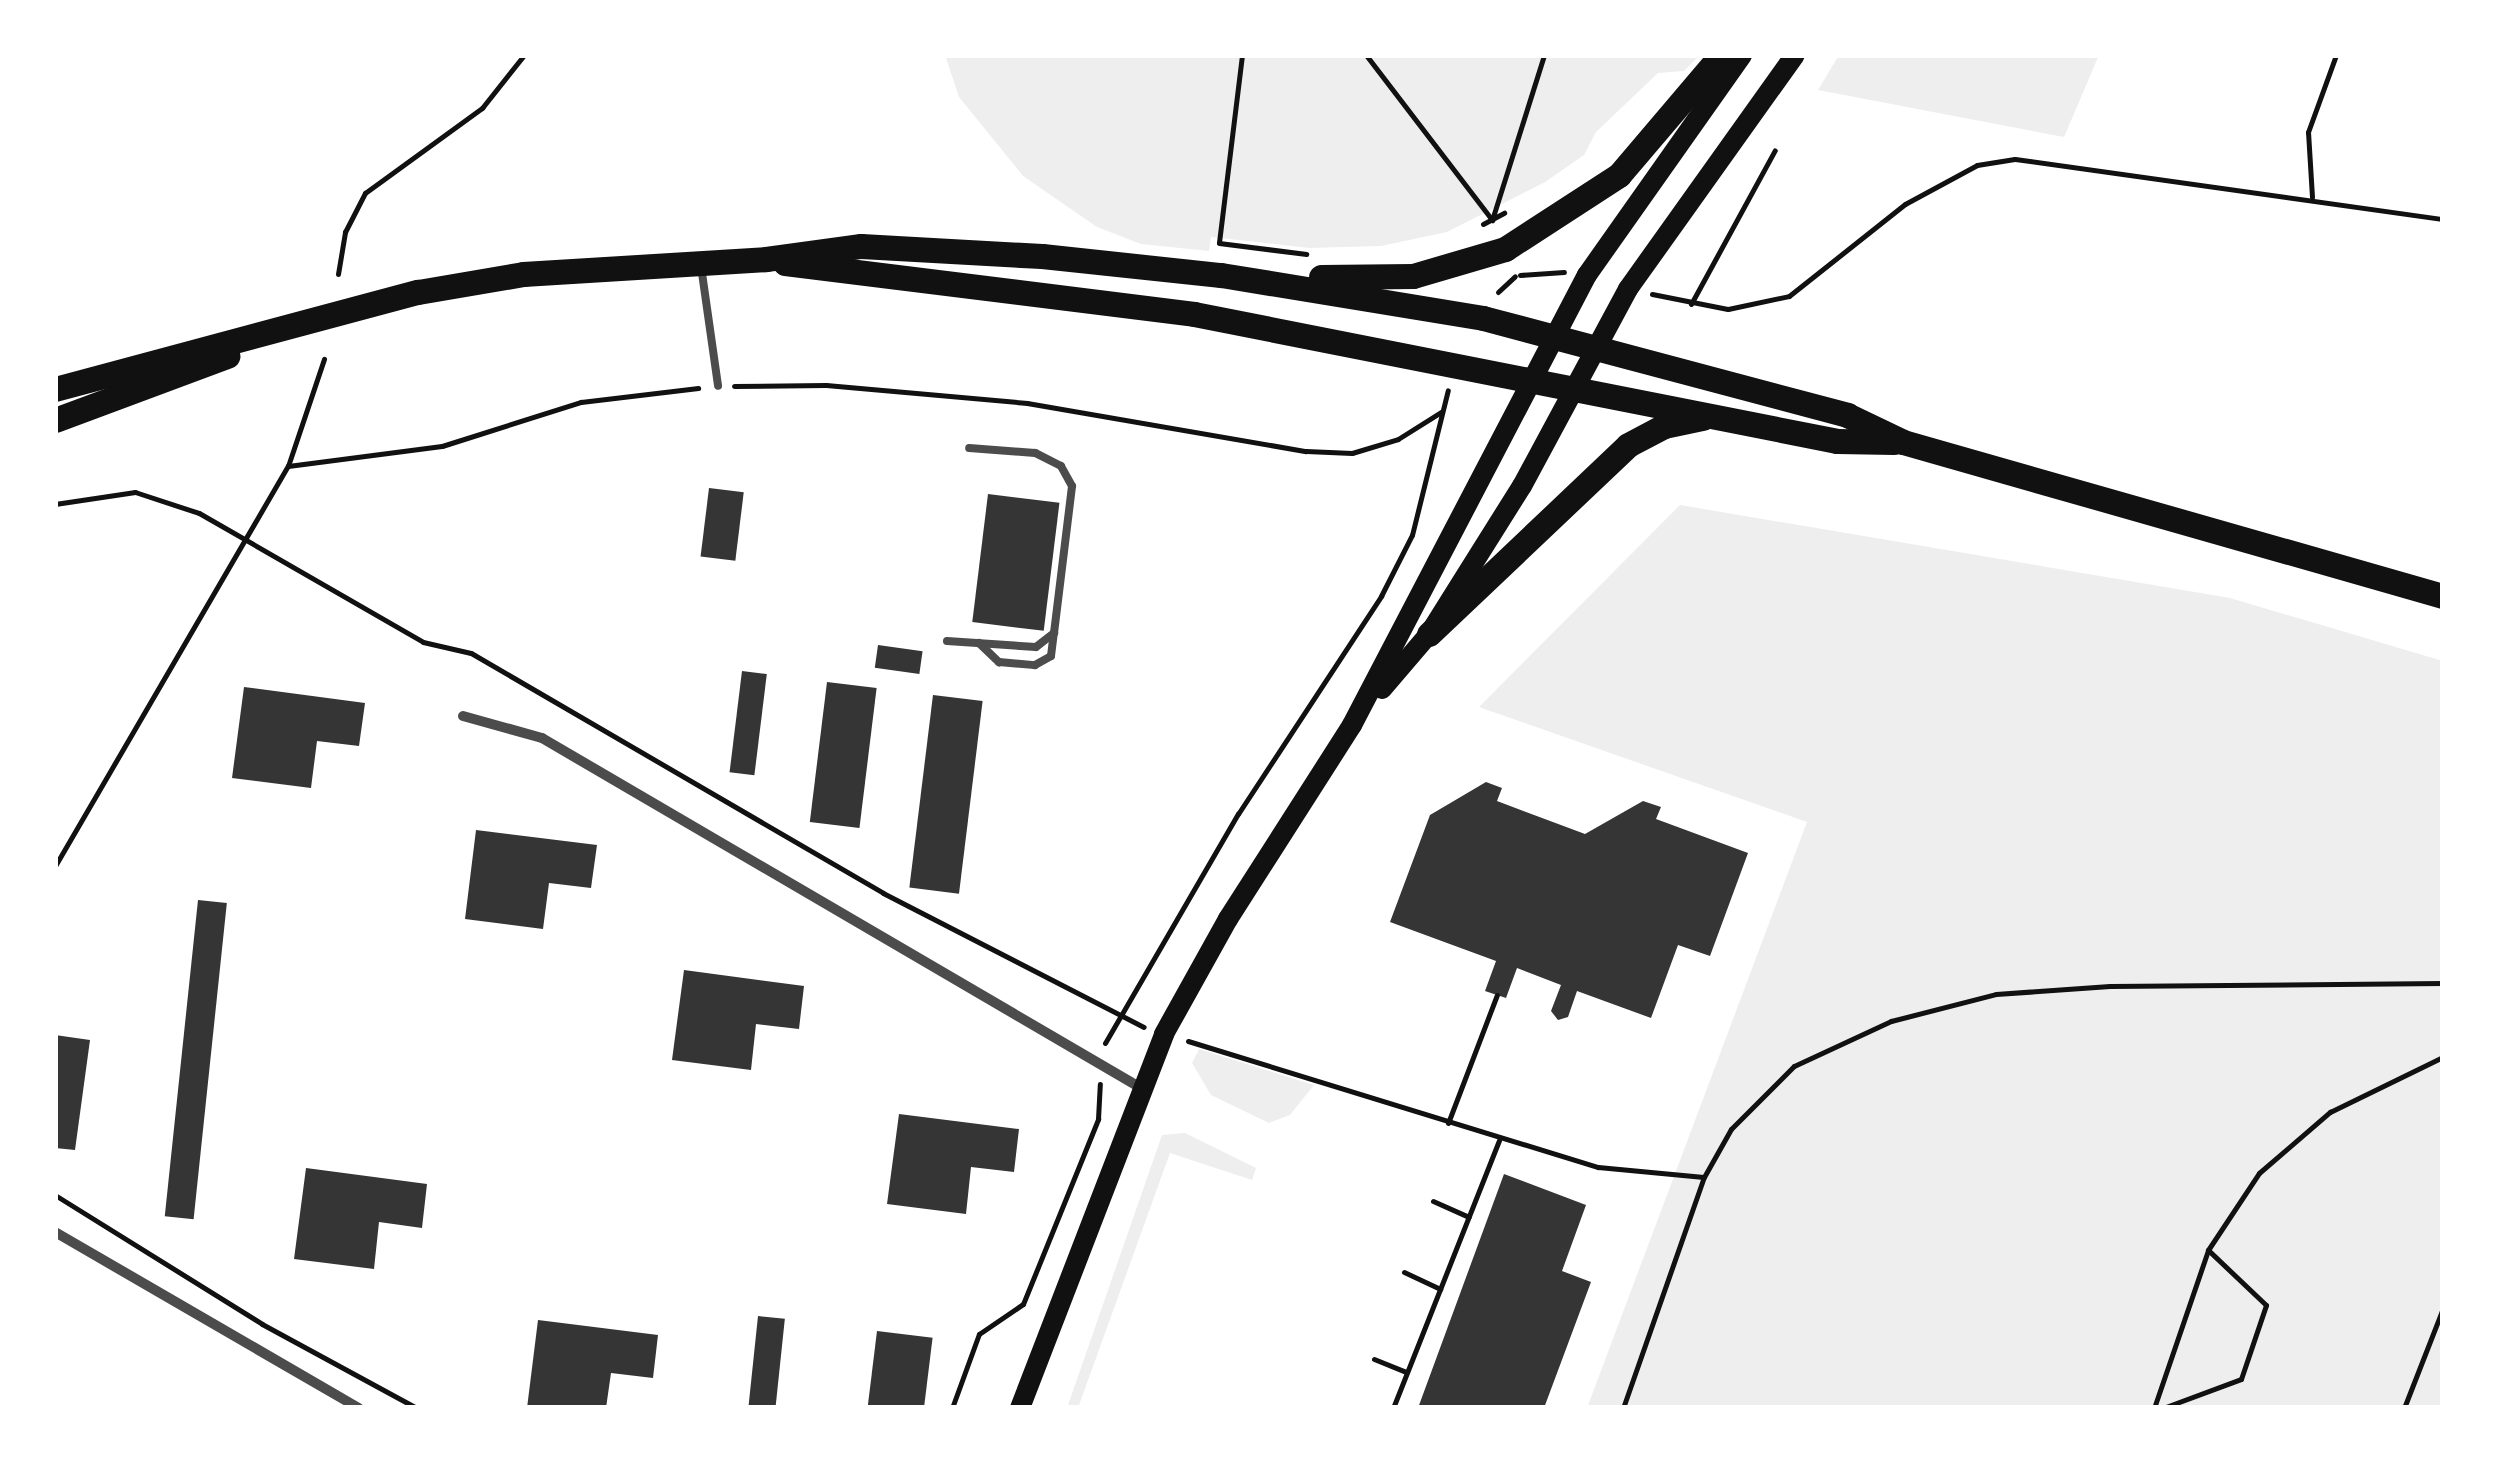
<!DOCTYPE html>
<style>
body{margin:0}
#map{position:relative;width:2498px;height:1463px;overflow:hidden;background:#fff;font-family:Helvetica,sans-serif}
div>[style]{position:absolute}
.green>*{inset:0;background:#eee}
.building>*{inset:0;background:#353535;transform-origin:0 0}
.path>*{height:5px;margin:-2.5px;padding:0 2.5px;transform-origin:2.5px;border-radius:2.5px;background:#111}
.service>*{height:8px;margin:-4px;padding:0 4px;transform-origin:4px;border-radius:4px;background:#4c4c4c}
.minor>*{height:10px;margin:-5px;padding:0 5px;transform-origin:5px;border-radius:5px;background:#4c4c4c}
.secondary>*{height:20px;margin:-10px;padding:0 10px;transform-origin:10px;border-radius:10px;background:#111}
.primary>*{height:25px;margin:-12.5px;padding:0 12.5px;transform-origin:12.5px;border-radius:12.5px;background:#111}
span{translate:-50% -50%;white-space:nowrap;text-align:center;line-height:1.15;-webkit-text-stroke:9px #fff;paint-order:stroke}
.frame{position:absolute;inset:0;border:58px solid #fff;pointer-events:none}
</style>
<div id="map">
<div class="green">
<div style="clip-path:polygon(945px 55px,1700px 55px,1684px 71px,1658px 73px,1596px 132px,1584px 155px,1545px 182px,1447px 232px,1381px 246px,1309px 248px,1211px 237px,1209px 251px,1141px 244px,1097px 227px,1023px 176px,959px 97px)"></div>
<div style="clip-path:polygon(1839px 55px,2099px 55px,2064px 137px,1818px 90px)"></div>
<div style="clip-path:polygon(1680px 505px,2230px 598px,2443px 661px,2443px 1408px,1587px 1408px,1807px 822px,1479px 707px)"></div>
<div style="clip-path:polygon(1199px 1049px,1314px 1085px,1290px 1115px,1269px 1123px,1211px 1095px,1192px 1063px)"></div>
<div style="clip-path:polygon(1185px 1133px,1256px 1168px,1252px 1180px,1170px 1153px,1078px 1408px,1067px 1408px,1162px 1135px)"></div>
</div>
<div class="building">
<div style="left:709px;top:488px;width:35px;height:69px;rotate:7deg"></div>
<div style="left:988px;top:494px;width:72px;height:129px;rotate:7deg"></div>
<div style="left:878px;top:645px;width:45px;height:23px;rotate:8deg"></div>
<div style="left:742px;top:671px;width:25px;height:102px;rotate:7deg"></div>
<div style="left:827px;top:682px;width:50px;height:141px;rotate:7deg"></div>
<div style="clip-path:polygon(244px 687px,365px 703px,359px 746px,317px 741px,311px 788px,232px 778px)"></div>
<div style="left:933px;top:695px;width:50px;height:194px;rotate:7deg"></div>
<div style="clip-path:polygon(1486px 782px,1502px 788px,1497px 801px,1585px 834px,1643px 801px,1661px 807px,1656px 819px,1748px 853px,1710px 956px,1678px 945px,1651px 1018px,1577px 991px,1568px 1017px,1558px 1020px,1551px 1011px,1561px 985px,1517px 968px,1506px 998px,1485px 991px,1496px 961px,1390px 922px,1430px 815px)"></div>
<div style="clip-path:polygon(476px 830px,597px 845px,591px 888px,549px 883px,543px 929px,465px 919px)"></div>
<div style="left:198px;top:900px;width:29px;height:318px;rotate:6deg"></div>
<div style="clip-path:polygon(684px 970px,804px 986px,799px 1029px,756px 1024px,751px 1070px,672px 1060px)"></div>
<div style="clip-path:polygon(55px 1035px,90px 1040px,75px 1150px,55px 1148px)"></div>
<div style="clip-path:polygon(899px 1114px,1019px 1129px,1014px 1172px,971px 1167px,966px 1214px,887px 1204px)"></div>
<div style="clip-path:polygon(306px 1168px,427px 1184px,422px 1228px,379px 1222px,374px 1269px,294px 1259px)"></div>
<div style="clip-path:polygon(1504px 1174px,1586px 1205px,1562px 1271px,1591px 1282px,1544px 1408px,1418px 1408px)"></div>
<div style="left:758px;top:1316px;width:27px;height:93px;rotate:6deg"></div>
<div style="clip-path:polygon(538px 1320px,658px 1335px,653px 1378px,611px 1373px,606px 1408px,527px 1408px)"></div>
<div style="left:877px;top:1331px;width:56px;height:78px;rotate:7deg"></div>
</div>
<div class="path">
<div style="left:1242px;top:55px;width:189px;rotate:97deg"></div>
<div style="left:1219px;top:243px;width:88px;rotate:7.2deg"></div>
<div style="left:1366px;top:55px;width:208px;rotate:52.6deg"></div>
<div style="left:1492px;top:220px;width:173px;rotate:-72.5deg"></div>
<div style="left:2312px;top:197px;width:65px;rotate:-93.5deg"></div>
<div style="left:2308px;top:132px;width:82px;rotate:-70deg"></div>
<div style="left:1483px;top:224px;width:24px;rotate:-28deg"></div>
<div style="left:338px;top:274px;width:43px;rotate:-80.5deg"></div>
<div style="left:345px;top:232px;width:44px;rotate:-62.9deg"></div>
<div style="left:365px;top:193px;width:145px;rotate:-36deg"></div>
<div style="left:482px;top:108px;width:68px;rotate:-51.6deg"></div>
<div style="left:1520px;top:275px;width:44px;rotate:-3.9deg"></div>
<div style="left:1498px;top:292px;width:23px;rotate:-43deg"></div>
<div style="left:1652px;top:294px;width:77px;rotate:11.2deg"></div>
<div style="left:1728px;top:309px;width:62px;rotate:-12deg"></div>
<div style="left:1789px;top:296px;width:148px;rotate:-38.4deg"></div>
<div style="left:1905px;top:204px;width:82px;rotate:-28.4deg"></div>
<div style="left:1977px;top:165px;width:38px;rotate:-9deg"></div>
<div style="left:2015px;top:159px;width:432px;rotate:8deg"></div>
<div style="left:1691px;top:304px;width:175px;rotate:-61.4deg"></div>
<div style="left:734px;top:386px;width:92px;rotate:-0.6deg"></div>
<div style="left:826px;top:385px;width:202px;rotate:5.1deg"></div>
<div style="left:1027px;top:403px;width:283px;rotate:9.8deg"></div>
<div style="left:1306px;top:451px;width:46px;rotate:2.5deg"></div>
<div style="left:1352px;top:453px;width:48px;rotate:-16.9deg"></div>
<div style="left:1398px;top:439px;width:51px;rotate:-32.1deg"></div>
<div style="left:288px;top:466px;width:155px;rotate:-7.4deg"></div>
<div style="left:442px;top:446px;width:146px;rotate:-17.6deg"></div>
<div style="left:581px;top:402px;width:118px;rotate:-6.8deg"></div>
<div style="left:55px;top:504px;width:81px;rotate:-8.5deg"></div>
<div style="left:135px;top:492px;width:67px;rotate:18.2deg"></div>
<div style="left:199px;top:513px;width:258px;rotate:29.9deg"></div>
<div style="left:423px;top:642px;width:49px;rotate:12.9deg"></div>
<div style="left:471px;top:653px;width:477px;rotate:30.2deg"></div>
<div style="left:883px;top:893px;width:293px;rotate:27.2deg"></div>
<div style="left:55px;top:866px;width:463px;rotate:-59.8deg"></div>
<div style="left:288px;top:466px;width:113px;rotate:-71.4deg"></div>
<div style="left:1188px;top:1041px;width:429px;rotate:17.1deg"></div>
<div style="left:1598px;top:1167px;width:106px;rotate:5.4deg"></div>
<div style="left:1105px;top:1043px;width:265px;rotate:-59.9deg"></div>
<div style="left:1238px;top:814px;width:261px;rotate:-56.7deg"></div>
<div style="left:1381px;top:596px;width:68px;rotate:-63.1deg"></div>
<div style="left:1412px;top:535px;width:149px;rotate:-76.1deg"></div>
<div style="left:1448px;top:1123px;width:137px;rotate:-69.1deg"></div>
<div style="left:55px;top:1195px;width:244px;rotate:31.9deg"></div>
<div style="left:262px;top:1324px;width:176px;rotate:28.5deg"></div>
<div style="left:1433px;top:1201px;width:39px;rotate:24deg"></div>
<div style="left:1404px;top:1272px;width:40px;rotate:25deg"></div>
<div style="left:1374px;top:1359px;width:35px;rotate:22deg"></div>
<div style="left:952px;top:1408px;width:79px;rotate:-70deg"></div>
<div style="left:979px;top:1334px;width:53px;rotate:-34.3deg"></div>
<div style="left:1023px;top:1304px;width:200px;rotate:-67.9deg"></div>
<div style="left:1098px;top:1119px;width:35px;rotate:-87deg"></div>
<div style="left:1393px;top:1408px;width:288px;rotate:-68.4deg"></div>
<div style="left:1623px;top:1408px;width:245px;rotate:-70.7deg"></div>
<div style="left:1704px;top:1177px;width:55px;rotate:-60.6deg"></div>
<div style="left:1731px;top:1129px;width:89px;rotate:-45deg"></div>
<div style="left:1794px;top:1066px;width:107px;rotate:-24.9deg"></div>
<div style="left:1891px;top:1021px;width:108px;rotate:-14.4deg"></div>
<div style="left:1996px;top:994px;width:114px;rotate:-4deg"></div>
<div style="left:2110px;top:986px;width:333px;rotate:-0.5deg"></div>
<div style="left:2154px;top:1408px;width:167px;rotate:-71.1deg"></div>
<div style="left:2208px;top:1250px;width:92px;rotate:-56.5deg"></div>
<div style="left:2259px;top:1173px;width:94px;rotate:-40.7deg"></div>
<div style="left:2330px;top:1112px;width:126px;rotate:-26deg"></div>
<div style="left:2163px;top:1408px;width:83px;rotate:-20.4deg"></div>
<div style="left:2241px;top:1379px;width:78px;rotate:-71.3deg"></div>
<div style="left:2266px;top:1305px;width:80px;rotate:-136.5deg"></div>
<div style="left:2404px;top:1408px;width:107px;rotate:-68.7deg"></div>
</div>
<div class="service">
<div style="left:701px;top:266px;width:121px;rotate:81.9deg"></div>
<div style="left:947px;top:641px;width:89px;rotate:3.9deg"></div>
<div style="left:1036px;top:647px;width:23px;rotate:-38deg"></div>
<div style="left:1054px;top:633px;width:148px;rotate:-83deg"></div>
<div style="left:1072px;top:486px;width:23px;rotate:-119deg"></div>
<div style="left:1061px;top:466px;width:29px;rotate:-153deg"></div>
<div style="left:1035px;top:453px;width:66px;rotate:-175.7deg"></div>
<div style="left:979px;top:643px;width:28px;rotate:44deg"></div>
<div style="left:999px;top:662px;width:36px;rotate:5deg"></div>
<div style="left:1035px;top:665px;width:18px;rotate:-29deg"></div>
<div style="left:1051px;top:656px;width:23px;rotate:-83deg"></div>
</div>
<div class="minor">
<div style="left:463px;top:716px;width:82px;rotate:15.6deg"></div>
<div style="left:542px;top:738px;width:694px;rotate:30.3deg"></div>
<div style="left:55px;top:1232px;width:351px;rotate:30.1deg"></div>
</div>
<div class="secondary">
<div style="left:1382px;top:689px;width:72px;rotate:-49.5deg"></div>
<div style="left:1429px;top:634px;width:175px;rotate:-57.9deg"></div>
<div style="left:1522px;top:486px;width:224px;rotate:-61.7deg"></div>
<div style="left:1628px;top:289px;width:287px;rotate:-54.5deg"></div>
<div style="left:1020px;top:1408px;width:401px;rotate:-68.9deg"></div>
<div style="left:1164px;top:1034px;width:132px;rotate:-60.9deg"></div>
<div style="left:1228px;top:919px;width:230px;rotate:-57.4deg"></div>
<div style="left:1352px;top:725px;width:508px;rotate:-62.43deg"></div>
<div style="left:1587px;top:275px;width:269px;rotate:-54.8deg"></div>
</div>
<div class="primary">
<div style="left:785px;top:263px;width:412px;rotate:7.1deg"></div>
<div style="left:1194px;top:314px;width:655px;rotate:11.17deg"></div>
<div style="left:1837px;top:441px;width:57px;rotate:1deg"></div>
<div style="left:1321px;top:277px;width:92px;rotate:-0.6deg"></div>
<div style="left:1413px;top:276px;width:96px;rotate:-16.4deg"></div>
<div style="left:1505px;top:249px;width:136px;rotate:-33deg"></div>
<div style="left:1619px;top:175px;width:157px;rotate:-49.6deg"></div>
<div style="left:55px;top:389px;width:376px;rotate:-15deg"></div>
<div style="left:418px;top:292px;width:107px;rotate:-9.7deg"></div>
<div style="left:523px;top:274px;width:243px;rotate:-3.5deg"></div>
<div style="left:766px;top:259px;width:96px;rotate:-7.8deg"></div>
<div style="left:861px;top:246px;width:181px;rotate:3.2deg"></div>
<div style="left:1042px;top:256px;width:180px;rotate:6.1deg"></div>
<div style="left:1221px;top:275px;width:266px;rotate:9.3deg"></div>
<div style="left:1483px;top:318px;width:377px;rotate:14.9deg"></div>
<div style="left:1847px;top:415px;width:62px;rotate:25.7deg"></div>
<div style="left:1903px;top:442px;width:562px;rotate:15.92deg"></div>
<div style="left:55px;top:420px;width:184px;rotate:-20.4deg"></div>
<div style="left:1429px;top:634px;width:274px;rotate:-43.5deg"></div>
<div style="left:1628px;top:445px;width:41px;rotate:-27.8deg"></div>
<div style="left:1664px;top:426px;width:40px;rotate:-12deg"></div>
</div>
<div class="frame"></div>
</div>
